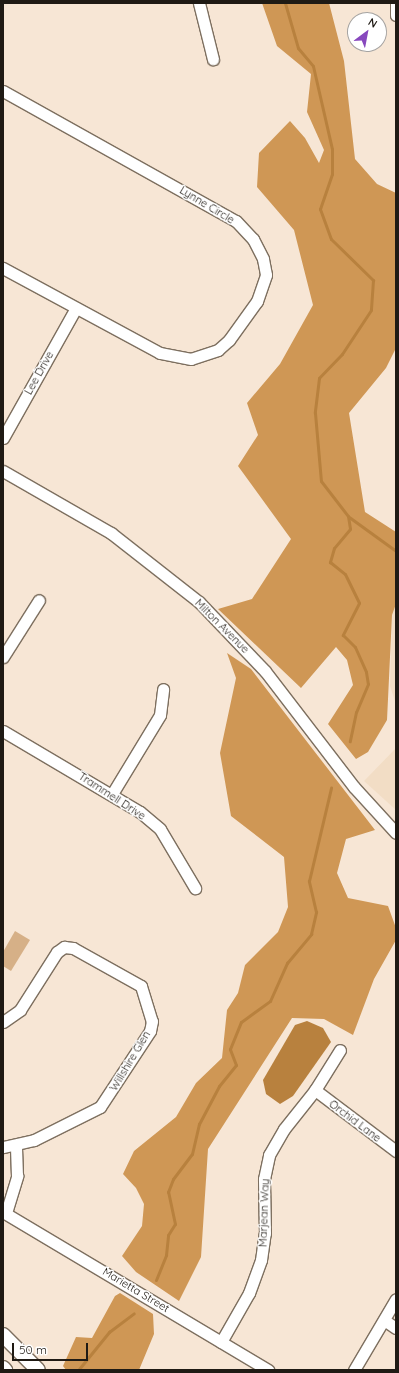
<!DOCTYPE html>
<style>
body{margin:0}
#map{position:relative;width:399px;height:1373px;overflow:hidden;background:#f7e6d5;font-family:Quicksand,sans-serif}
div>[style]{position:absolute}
.built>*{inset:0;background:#f2ddc5}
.green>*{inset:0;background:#d6b087}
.forest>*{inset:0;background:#cf9755}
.water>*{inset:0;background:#b8813e}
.stream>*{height:3px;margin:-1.5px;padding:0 1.5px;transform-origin:1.5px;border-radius:1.5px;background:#b8813e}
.roads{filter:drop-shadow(1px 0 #7d6f5f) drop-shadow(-1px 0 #7d6f5f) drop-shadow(0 1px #7d6f5f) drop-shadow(0 -1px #7d6f5f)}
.minor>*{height:11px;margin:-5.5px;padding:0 5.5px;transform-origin:5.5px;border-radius:5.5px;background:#fff}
.major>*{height:14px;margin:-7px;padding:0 7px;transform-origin:7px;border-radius:7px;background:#fff}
span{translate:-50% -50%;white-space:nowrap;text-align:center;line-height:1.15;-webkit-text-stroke:3px #fff;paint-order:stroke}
.street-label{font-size:11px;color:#1f1a14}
.frame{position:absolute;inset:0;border:4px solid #1f1a14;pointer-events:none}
.north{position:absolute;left:347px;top:12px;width:40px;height:40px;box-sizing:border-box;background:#fff;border:1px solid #a5a3a1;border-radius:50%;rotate:32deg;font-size:11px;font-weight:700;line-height:16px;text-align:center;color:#1f1a14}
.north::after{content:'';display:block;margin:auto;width:14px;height:18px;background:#8848be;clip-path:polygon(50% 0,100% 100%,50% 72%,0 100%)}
.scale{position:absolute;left:12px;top:1343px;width:76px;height:18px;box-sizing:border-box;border:2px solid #1f1a14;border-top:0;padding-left:5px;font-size:12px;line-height:14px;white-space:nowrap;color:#1f1a14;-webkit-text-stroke:3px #fff;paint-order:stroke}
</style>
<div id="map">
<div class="built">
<div style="clip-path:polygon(396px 604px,396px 704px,390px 686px,392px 615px)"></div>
<div style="clip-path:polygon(396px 748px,396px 810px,364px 781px)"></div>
</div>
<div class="green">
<div style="clip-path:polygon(15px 931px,30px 940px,11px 971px,3px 966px,3px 952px)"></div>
</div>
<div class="forest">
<div style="clip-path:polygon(262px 3px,329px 3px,344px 61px,355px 159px,377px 184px,396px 193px,396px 348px,386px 368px,349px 413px,365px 512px,396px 532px,396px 604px,392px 615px,387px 720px,368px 752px,356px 759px,328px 724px,353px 685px,347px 660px,336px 647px,301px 688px,218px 609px,252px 599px,291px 539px,238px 466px,258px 435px,247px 403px,280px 364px,313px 305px,294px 230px,257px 187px,259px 153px,290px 121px,305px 138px,319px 163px,324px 150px,307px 112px,311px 74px,277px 46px)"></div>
<div style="clip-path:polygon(227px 653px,251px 669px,375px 830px,346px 839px,337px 873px,348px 898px,388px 906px,396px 928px,396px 940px,374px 979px,353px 1035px,324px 1019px,292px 1018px,208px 1149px,201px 1257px,179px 1301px,136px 1272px,122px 1256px,142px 1226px,144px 1204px,136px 1188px,123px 1174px,134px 1151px,176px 1117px,196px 1083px,222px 1058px,227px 1010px,238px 993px,245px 965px,278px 932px,288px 907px,284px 857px,231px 816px,220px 753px,236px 678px)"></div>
<div style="clip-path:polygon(120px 1293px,153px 1314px,154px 1334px,139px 1370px,66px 1370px,63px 1366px,76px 1337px,92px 1338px,115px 1296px)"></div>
</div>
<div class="water">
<div style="clip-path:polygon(307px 1021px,323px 1028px,331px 1042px,293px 1096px,280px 1104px,266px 1094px,263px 1080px,295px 1025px)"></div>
</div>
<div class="stream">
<div style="left:285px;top:3px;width:47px;rotate:73.9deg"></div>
<div style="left:298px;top:48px;width:23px;rotate:50deg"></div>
<div style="left:313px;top:66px;width:85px;rotate:77.1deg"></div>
<div style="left:332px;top:149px;width:25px;rotate:90deg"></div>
<div style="left:332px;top:174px;width:37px;rotate:109deg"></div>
<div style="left:320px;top:209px;width:32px;rotate:70deg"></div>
<div style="left:331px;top:239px;width:59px;rotate:44.3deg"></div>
<div style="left:373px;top:280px;width:30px;rotate:94deg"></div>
<div style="left:371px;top:310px;width:53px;rotate:123.4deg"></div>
<div style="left:342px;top:354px;width:33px;rotate:134deg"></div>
<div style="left:319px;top:378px;width:35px;rotate:97deg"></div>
<div style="left:315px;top:413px;width:68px;rotate:85deg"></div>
<div style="left:321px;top:481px;width:44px;rotate:52.4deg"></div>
<div style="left:348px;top:516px;width:13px;rotate:81deg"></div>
<div style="left:350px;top:529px;width:25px;rotate:130deg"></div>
<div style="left:334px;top:548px;width:15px;rotate:106deg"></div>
<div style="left:330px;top:562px;width:19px;rotate:39deg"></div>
<div style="left:345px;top:574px;width:32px;rotate:64deg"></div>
<div style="left:359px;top:603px;width:36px;rotate:117deg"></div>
<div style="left:343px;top:635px;width:17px;rotate:45deg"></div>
<div style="left:355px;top:647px;width:27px;rotate:66deg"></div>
<div style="left:366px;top:672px;width:12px;rotate:81deg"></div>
<div style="left:368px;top:684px;width:30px;rotate:113deg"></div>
<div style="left:356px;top:712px;width:30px;rotate:102deg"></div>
<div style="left:349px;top:517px;width:58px;rotate:35.9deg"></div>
<div style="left:156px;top:1280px;width:27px;rotate:-68deg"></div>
<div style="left:166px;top:1255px;width:20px;rotate:-84deg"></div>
<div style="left:168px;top:1235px;width:13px;rotate:-58deg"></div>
<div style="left:175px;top:1224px;width:33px;rotate:-102deg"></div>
<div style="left:168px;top:1192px;width:14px;rotate:-69deg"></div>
<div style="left:173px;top:1179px;width:31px;rotate:-53deg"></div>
<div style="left:192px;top:1154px;width:31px;rotate:-77deg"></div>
<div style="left:199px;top:1124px;width:43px;rotate:-62.2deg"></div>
<div style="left:219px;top:1086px;width:27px;rotate:-51deg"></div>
<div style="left:236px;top:1065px;width:17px;rotate:-111deg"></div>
<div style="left:230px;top:1049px;width:29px;rotate:-68deg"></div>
<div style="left:241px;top:1022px;width:36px;rotate:-36deg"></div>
<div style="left:270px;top:1001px;width:42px;rotate:-65.9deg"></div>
<div style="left:287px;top:963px;width:38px;rotate:-50deg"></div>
<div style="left:311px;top:934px;width:23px;rotate:-77deg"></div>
<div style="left:316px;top:912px;width:32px;rotate:-103deg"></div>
<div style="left:309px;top:881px;width:96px;rotate:-76.7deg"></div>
<div style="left:79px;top:1369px;width:48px;rotate:-51deg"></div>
<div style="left:109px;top:1332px;width:31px;rotate:-37deg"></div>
</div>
<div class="roads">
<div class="minor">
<div style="left:199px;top:3px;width:58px;rotate:76deg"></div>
<div style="left:396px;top:3px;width:12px;rotate:90deg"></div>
<div style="left:3px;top:91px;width:267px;rotate:29.2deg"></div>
<div style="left:236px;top:221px;width:25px;rotate:47deg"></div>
<div style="left:253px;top:239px;width:22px;rotate:63deg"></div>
<div style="left:263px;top:259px;width:16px;rotate:79deg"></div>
<div style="left:266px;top:275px;width:28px;rotate:109deg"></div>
<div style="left:257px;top:301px;width:48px;rotate:125.7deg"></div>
<div style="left:229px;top:340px;width:15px;rotate:138deg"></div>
<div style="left:218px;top:350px;width:28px;rotate:162deg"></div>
<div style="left:191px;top:359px;width:32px;rotate:-169deg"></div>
<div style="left:160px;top:353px;width:179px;rotate:-151.6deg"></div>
<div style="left:3px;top:438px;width:149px;rotate:-60.7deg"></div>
<div style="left:3px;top:471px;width:125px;rotate:29.9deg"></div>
<div style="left:111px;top:533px;width:112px;rotate:38.1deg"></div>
<div style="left:199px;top:602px;width:95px;rotate:46.3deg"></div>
<div style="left:265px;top:671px;width:146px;rotate:52.5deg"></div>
<div style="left:354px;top:787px;width:62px;rotate:47.6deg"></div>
<div style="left:3px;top:657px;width:67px;rotate:-57.7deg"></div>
<div style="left:3px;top:731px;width:159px;rotate:30.6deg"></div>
<div style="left:140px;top:812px;width:26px;rotate:40deg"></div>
<div style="left:160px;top:829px;width:69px;rotate:59.3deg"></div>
<div style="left:112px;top:794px;width:92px;rotate:-58.7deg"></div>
<div style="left:160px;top:715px;width:26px;rotate:-83deg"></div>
<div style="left:3px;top:1022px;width:21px;rotate:-35deg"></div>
<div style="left:20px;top:1010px;width:69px;rotate:-57.5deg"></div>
<div style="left:57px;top:952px;width:9px;rotate:-36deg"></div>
<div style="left:64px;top:947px;width:9px;rotate:6deg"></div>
<div style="left:73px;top:948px;width:78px;rotate:29.2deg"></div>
<div style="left:141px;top:986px;width:37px;rotate:73deg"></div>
<div style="left:152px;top:1021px;width:10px;rotate:101deg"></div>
<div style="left:150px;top:1031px;width:91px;rotate:123.3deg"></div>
<div style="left:100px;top:1107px;width:74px;rotate:153.4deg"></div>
<div style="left:34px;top:1140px;width:32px;rotate:167deg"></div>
<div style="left:315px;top:1090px;width:101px;rotate:37deg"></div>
<div style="left:3px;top:1212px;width:309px;rotate:30.8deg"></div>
<div style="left:6px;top:1213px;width:39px;rotate:-73deg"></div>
<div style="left:17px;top:1176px;width:29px;rotate:-92deg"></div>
<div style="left:384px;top:1320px;width:14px;rotate:34deg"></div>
<div style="left:221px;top:1342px;width:56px;rotate:-60.3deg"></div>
<div style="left:249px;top:1293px;width:35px;rotate:-70deg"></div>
<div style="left:261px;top:1260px;width:27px;rotate:-82deg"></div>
<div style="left:265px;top:1233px;width:54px;rotate:-91.1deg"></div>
<div style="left:264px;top:1179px;width:25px;rotate:-78deg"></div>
<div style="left:269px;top:1155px;width:30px;rotate:-60deg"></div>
<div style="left:284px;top:1129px;width:50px;rotate:-51.5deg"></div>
<div style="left:315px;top:1090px;width:47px;rotate:-58deg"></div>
<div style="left:354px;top:1370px;width:82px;rotate:-59.4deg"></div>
</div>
<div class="major">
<div style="left:3px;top:1335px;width:49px;rotate:45deg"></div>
<div style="left:3px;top:1368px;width:3px;rotate:45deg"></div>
</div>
</div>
<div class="street-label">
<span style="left:207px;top:205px;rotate:31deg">Lynne Circle</span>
<span style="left:39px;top:373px;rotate:-61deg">Lee Drive</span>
<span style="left:222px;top:626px;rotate:45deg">Milton Avenue</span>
<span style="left:112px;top:796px;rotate:33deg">Trammell Drive</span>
<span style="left:130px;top:1061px;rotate:-59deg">Willshire Glen</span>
<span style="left:355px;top:1121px;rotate:37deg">Orchid Lane</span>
<span style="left:264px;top:1213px;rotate:-88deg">Marjean Way</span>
<span style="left:136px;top:1290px;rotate:31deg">Marietta Street</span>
</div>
<div class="frame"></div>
<div class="north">N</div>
<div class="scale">50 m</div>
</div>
